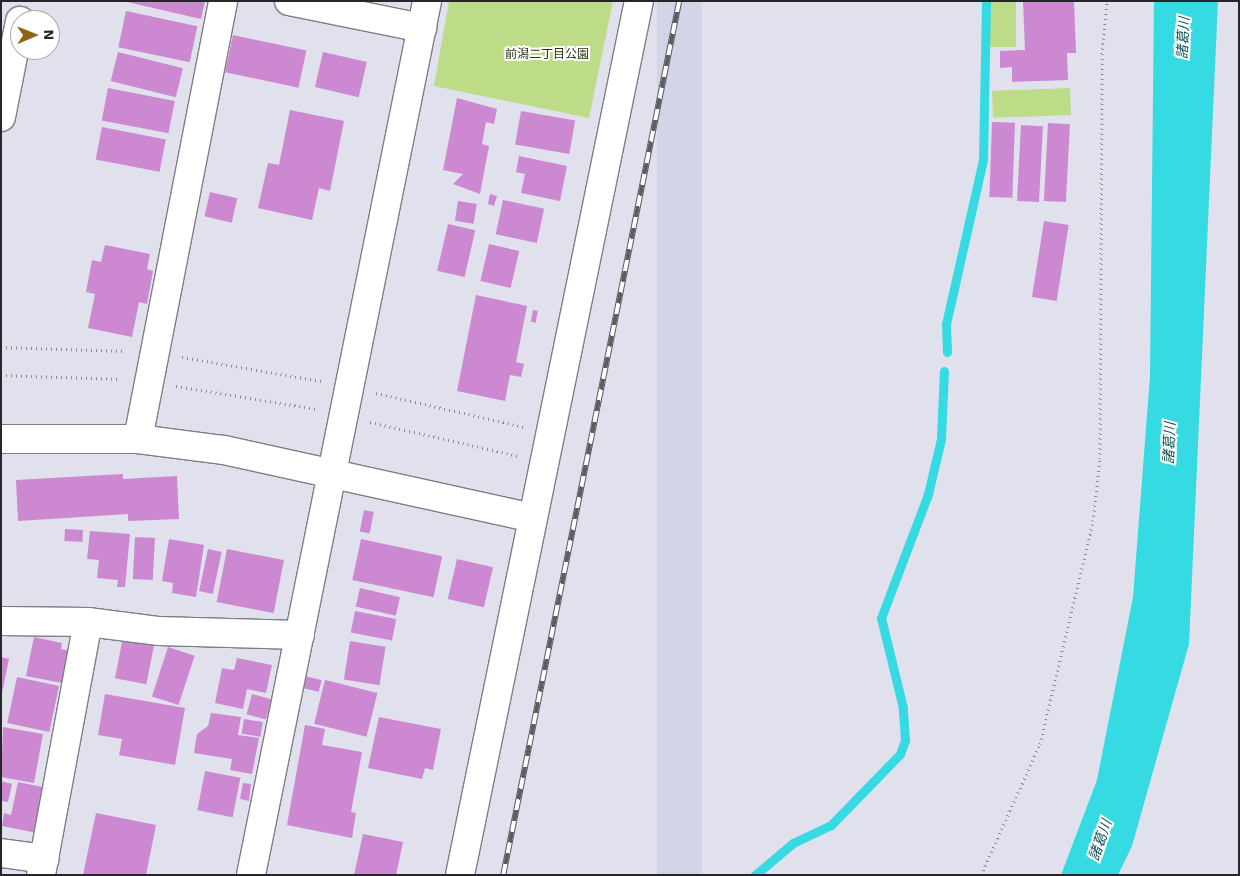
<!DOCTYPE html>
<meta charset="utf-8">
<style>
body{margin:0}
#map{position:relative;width:1240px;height:876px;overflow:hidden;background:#e0e1ec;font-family:"Work Sans","Noto Sans JP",sans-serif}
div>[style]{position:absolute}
.built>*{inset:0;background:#d3d5e7;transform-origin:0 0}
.green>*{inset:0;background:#bcdc88;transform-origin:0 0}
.water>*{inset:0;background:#36dae2}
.stream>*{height:9px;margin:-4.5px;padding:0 4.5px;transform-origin:4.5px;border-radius:4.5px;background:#36dae2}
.building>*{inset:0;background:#cc88d1;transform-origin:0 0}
.path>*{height:3px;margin-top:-1.5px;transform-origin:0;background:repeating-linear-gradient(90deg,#878890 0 1px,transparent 0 5px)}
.roads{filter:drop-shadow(1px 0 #7c7d87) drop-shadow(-1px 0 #7c7d87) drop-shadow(0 1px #7c7d87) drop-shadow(0 -1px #7c7d87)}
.minor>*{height:28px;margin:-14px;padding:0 14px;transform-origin:14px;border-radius:14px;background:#fff}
.rail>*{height:5.5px;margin-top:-2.75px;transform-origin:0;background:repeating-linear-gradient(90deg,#fff 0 11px,#5c5d63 0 22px);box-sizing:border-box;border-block:1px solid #5c5d63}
span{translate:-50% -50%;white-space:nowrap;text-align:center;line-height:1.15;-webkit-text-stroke:4px #fff;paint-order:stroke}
.park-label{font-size:12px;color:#27340d}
.water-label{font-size:14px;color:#115457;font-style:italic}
.frame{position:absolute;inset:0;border:2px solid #26272b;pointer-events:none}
.north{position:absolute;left:10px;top:10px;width:50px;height:50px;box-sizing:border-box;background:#fff;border:1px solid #a8a9aa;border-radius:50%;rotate:89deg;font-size:14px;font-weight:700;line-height:20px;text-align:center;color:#26272b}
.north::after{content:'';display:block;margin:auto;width:18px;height:22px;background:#936312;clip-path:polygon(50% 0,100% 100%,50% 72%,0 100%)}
</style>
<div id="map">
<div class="built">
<div style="left:657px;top:1px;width:45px;height:892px"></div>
</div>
<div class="green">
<div style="clip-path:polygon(449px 1px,613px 1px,589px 118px,434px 86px)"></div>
<div style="left:990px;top:1px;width:26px;height:46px"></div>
<div style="left:1070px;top:88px;width:27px;height:78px;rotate:88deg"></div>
</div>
<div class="water">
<div style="clip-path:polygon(1154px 1px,1218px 1px,1189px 644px,1132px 846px,1118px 875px,1061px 875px,1097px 780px,1133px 597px,1150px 376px)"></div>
</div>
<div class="stream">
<div style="left:947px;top:352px;width:28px;rotate:-92deg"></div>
<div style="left:946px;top:324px;width:168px;rotate:-77.3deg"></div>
<div style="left:983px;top:160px;width:159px;rotate:-88.9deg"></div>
<div style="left:755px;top:875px;width:50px;rotate:-40.1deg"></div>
<div style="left:793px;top:843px;width:42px;rotate:-25.3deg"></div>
<div style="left:831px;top:825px;width:99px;rotate:-45.8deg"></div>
<div style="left:900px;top:754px;width:15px;rotate:-70deg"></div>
<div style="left:905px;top:740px;width:32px;rotate:-94deg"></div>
<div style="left:903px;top:708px;width:93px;rotate:-103.7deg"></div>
<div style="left:881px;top:618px;width:133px;rotate:-69.2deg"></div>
<div style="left:928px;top:494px;width:57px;rotate:-76.7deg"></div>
<div style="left:941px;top:439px;width:68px;rotate:-87.5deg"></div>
</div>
<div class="building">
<div style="clip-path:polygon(123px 1px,205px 1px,201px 19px)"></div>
<div style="clip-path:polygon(1023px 1px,1074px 1px,1076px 53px,1067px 53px,1068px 80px,1012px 82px,1012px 67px,1000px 68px,1000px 51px,1025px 50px)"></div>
<div style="left:126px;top:11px;width:73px;height:37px;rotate:12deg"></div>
<div style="left:233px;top:35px;width:75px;height:38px;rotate:12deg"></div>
<div style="left:118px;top:52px;width:67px;height:30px;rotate:14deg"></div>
<div style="left:323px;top:52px;width:45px;height:36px;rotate:13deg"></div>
<div style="left:108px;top:88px;width:68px;height:33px;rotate:11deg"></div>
<div style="clip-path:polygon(457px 98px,497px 109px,494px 124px,486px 122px,482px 144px,489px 146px,480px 194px,453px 184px,463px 174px,443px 170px)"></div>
<div style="clip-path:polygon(290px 110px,344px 121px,330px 191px,319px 188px,312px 220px,258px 208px,268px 163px,279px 165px)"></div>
<div style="left:521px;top:111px;width:55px;height:34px;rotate:10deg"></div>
<div style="left:992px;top:122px;width:23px;height:75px;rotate:2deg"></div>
<div style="left:1048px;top:123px;width:22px;height:78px;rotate:3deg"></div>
<div style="left:1021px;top:125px;width:22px;height:76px;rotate:3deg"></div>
<div style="left:102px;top:127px;width:65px;height:33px;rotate:11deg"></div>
<div style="clip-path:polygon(519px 156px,567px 166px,560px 201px,521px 193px,525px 174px,516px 172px)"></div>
<div style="left:210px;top:192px;width:28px;height:25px;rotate:13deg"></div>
<div style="clip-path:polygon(490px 194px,497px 196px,494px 206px,488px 204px)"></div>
<div style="left:503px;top:200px;width:42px;height:35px;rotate:12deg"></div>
<div style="left:458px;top:201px;width:19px;height:20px;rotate:9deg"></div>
<div style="left:1044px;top:221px;width:25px;height:77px;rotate:9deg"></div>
<div style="left:448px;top:224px;width:28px;height:48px;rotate:13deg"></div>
<div style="left:489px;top:244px;width:31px;height:38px;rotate:13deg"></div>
<div style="clip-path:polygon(105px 245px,150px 254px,147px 269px,153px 271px,147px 304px,139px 302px,132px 337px,88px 328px,95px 294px,86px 292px,92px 260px,101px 262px)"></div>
<div style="clip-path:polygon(476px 295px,527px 306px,516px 362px,524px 364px,521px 377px,510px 375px,505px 401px,457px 391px)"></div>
<div style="left:533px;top:310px;width:5px;height:12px;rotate:11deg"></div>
<div style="clip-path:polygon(123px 474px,123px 479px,177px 476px,179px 519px,128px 521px,128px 514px,18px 521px,16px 480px)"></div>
<div style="left:364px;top:510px;width:10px;height:22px;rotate:11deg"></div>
<div style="left:65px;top:529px;width:18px;height:12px;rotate:3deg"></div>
<div style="clip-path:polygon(90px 531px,130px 534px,125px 587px,117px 587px,118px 580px,97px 578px,99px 560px,87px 559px)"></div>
<div style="left:135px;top:537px;width:20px;height:42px;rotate:3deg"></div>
<div style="clip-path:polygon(169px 539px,204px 545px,196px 597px,172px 593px,173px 583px,162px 581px)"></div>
<div style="left:361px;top:539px;width:83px;height:42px;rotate:12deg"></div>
<div style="left:208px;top:549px;width:14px;height:43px;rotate:12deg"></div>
<div style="left:227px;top:549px;width:58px;height:54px;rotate:11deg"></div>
<div style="left:457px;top:559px;width:37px;height:41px;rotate:13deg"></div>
<div style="left:360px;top:588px;width:41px;height:19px;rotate:13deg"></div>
<div style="left:355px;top:611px;width:42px;height:22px;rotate:11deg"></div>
<div style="clip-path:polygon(34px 637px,62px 643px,61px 649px,74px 652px,67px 684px,26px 676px)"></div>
<div style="left:123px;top:637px;width:32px;height:42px;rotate:11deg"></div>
<div style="left:350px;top:641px;width:36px;height:39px;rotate:9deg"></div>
<div style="left:168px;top:647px;width:28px;height:52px;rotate:18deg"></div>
<div style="clip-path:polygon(1px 657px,9px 659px,2px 693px,1px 693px)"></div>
<div style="clip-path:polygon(237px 658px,272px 665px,266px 693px,247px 689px,243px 709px,215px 703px,222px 668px,234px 670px)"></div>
<div style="left:304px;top:676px;width:18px;height:12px;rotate:13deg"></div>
<div style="left:17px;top:677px;width:43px;height:47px;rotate:12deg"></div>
<div style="left:325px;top:680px;width:54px;height:45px;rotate:14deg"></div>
<div style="clip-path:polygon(105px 694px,185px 708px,175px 765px,119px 755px,122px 739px,98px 735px)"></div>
<div style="left:252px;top:694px;width:20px;height:21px;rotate:15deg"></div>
<div style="clip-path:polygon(211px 713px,241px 717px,238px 735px,259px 738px,252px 774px,230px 770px,232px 759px,194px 753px,197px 734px,208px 726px)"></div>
<div style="clip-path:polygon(379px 717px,441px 729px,433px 770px,425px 768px,422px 779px,368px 768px)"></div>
<div style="left:244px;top:719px;width:19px;height:15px;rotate:9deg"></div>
<div style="clip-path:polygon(305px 725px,325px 729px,322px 745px,362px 752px,351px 812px,356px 813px,352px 838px,287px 825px)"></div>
<div style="clip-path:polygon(3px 727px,43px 734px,34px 783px,1px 777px)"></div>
<div style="left:205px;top:771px;width:36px;height:40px;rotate:11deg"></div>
<div style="clip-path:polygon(1px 781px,12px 784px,8px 802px,1px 801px)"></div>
<div style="clip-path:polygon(18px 782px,47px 788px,37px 833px,2px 826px,4px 813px,11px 815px)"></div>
<div style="clip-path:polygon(243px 783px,251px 784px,249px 801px,240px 799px)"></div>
<div style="clip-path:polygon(96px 813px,156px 825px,146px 875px,83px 875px)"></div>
<div style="clip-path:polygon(363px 834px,403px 842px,396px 875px,354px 875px)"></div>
</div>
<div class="path">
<div style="left:1px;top:347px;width:125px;rotate:1.8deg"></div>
<div style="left:182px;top:357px;width:141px;rotate:9.8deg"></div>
<div style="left:1px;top:375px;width:119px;rotate:1.9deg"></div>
<div style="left:176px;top:386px;width:142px;rotate:9.3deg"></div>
<div style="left:376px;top:393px;width:152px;rotate:12.9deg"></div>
<div style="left:370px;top:422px;width:152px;rotate:12.9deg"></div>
<div style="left:981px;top:875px;width:144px;rotate:-65.8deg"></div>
<div style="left:1040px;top:744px;width:229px;rotate:-76.6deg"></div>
<div style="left:1093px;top:521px;width:62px;rotate:-83.6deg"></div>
<div style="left:1100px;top:459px;width:405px;rotate:-89.7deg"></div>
<div style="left:1102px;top:54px;width:53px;rotate:-84.6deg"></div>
</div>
<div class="roads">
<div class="minor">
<div style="left:289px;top:1px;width:136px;rotate:11.5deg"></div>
<div style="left:1px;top:117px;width:98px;rotate:-78.8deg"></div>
<div style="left:1px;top:439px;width:137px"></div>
<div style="left:138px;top:439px;width:87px;rotate:7.3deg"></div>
<div style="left:224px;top:450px;width:316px;rotate:12.4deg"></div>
<div style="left:138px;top:439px;width:446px;rotate:-79deg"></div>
<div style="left:1px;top:621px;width:87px;rotate:0.7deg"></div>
<div style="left:88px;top:622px;width:72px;rotate:7.2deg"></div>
<div style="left:159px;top:631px;width:141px;rotate:1.6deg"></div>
<div style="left:1px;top:853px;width:44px;rotate:7.8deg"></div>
<div style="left:41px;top:875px;width:257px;rotate:-79.5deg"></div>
<div style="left:251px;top:875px;width:892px;rotate:-78.61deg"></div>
<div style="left:460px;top:875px;width:892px;rotate:-78.43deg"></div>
</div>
</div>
<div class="rail">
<div style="left:503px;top:875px;width:892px;rotate:-78.61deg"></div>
</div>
<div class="park-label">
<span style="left:547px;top:55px">前潟二丁目公園</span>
</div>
<div class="water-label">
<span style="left:1183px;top:38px;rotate:-87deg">諸葛川</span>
<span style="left:1169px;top:443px;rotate:-88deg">諸葛川</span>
<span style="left:1100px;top:840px;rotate:-71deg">諸葛川</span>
</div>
<div class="frame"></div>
<div class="north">N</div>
</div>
